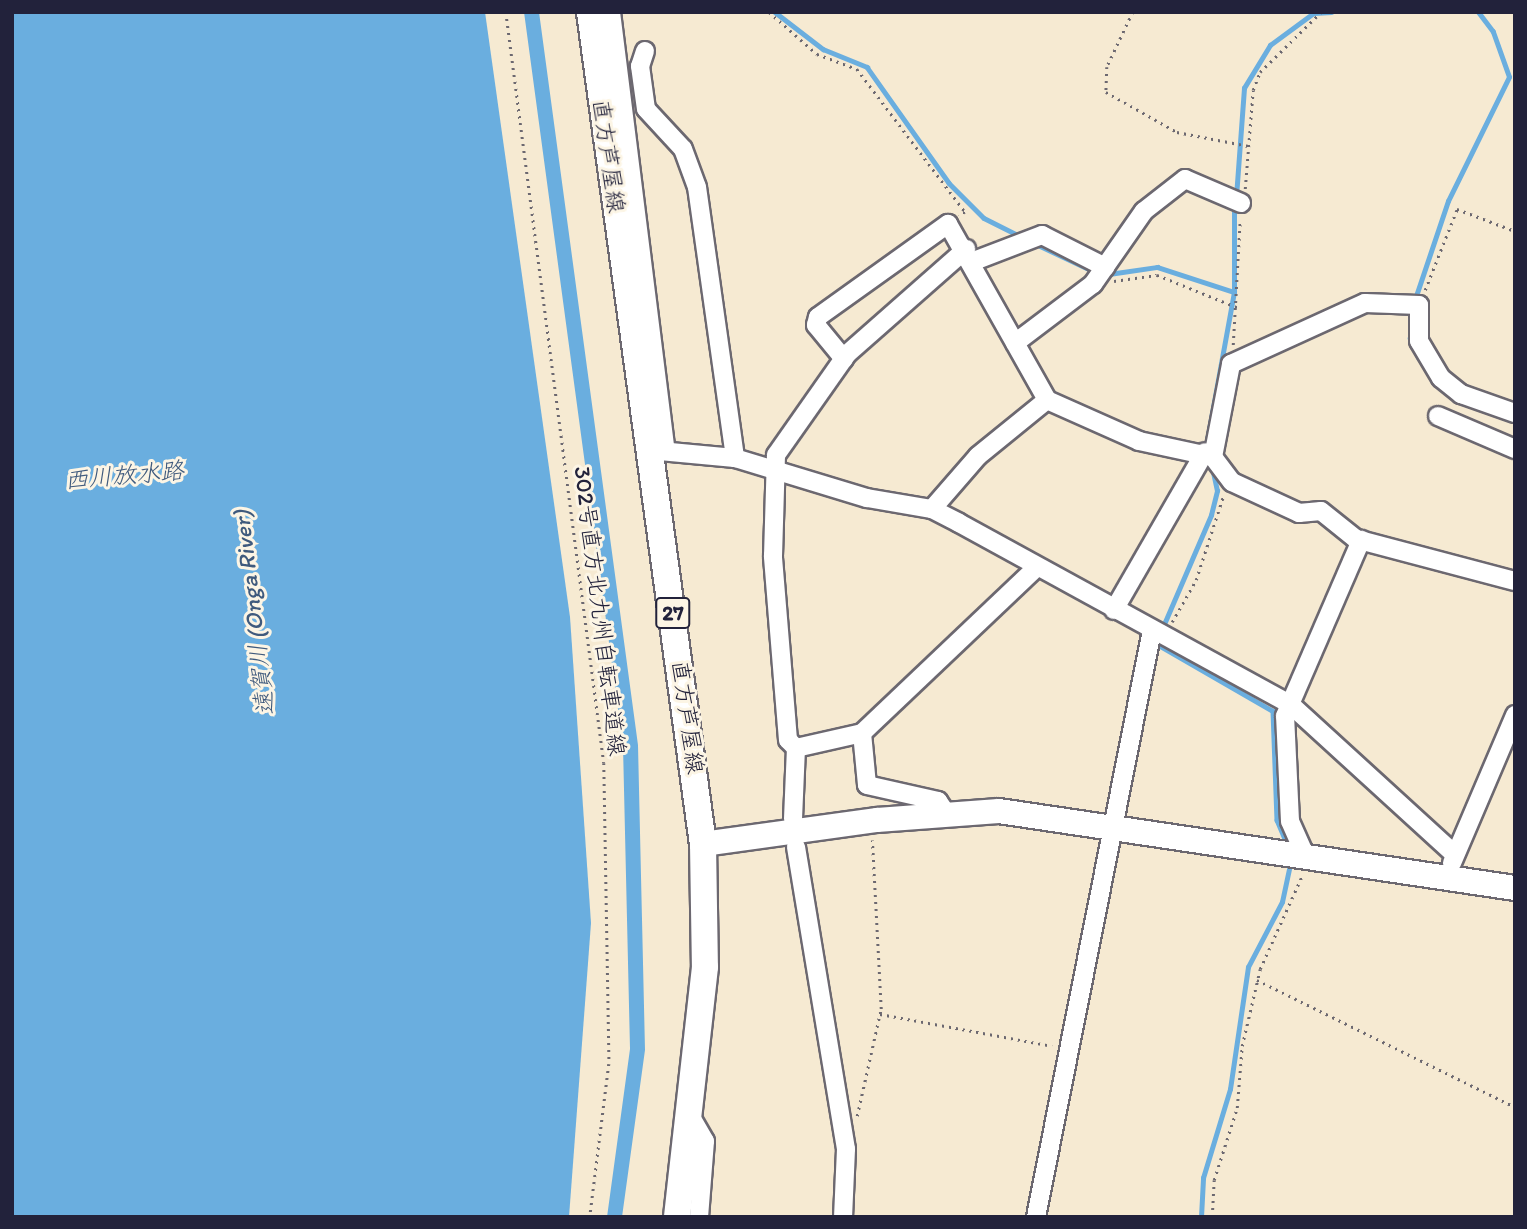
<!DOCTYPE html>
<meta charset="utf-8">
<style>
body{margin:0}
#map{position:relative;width:1527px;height:1229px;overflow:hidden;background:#f6ead2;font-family:Itim,"Klee One",sans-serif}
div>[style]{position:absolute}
.water>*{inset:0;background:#6aaedf}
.stream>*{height:4.5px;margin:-2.25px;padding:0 2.25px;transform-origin:2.25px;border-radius:2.25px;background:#6aaedf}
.path>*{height:2.5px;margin-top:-1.25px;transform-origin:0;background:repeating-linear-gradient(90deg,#6c6870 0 2px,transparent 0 7px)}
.roads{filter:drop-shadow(2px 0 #6c6870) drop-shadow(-2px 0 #6c6870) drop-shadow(0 2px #6c6870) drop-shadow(0 -2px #6c6870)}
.street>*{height:18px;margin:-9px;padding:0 9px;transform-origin:9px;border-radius:9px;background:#fff}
.secondary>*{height:24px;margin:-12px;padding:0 12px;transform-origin:12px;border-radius:12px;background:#fff}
.primary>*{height:26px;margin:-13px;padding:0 13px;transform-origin:13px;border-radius:13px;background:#fff}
span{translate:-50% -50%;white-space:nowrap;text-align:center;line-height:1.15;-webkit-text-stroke:6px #fcf5e5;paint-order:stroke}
.shield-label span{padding:2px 5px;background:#fcf5e5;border:2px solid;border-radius:5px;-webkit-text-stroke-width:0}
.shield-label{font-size:21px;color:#22223b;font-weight:700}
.street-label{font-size:23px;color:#22223b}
.water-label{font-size:24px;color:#3f5a7d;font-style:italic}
.frame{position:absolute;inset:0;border:14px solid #22223b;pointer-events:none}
</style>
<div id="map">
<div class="water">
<div style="clip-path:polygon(12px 12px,485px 12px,570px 617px,591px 923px,569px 1217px,12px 1217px)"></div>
<div style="clip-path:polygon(524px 12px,539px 12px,638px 745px,645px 1050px,622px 1217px,607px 1217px,630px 1049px,623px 746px)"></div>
</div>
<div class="stream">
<div style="left:775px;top:12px;width:61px;rotate:37.6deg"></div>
<div style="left:823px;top:49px;width:48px;rotate:22.2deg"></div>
<div style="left:867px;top:67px;width:142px;rotate:54.7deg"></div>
<div style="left:949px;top:183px;width:49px;rotate:45deg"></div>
<div style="left:984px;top:218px;width:42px;rotate:26.6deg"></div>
<div style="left:1314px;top:13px;width:17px;rotate:-3deg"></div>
<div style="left:1236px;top:197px;width:109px;rotate:-85.8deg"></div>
<div style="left:1244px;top:88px;width:50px;rotate:-58.8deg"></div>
<div style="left:1270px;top:45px;width:56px;rotate:-36.3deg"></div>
<div style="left:1036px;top:244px;width:65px;rotate:25.4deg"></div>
<div style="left:1109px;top:274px;width:49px;rotate:-8.3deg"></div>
<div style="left:1157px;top:267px;width:81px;rotate:18deg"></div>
<div style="left:1415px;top:299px;width:103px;rotate:-71.4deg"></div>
<div style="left:1448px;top:201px;width:138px;rotate:-63.8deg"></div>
<div style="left:1509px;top:77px;width:48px;rotate:-109.6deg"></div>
<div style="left:1493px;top:32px;width:25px;rotate:-127deg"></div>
<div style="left:1410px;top:338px;width:22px;rotate:66deg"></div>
<div style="left:1206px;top:446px;width:157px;rotate:-79.7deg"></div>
<div style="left:1234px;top:292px;width:86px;rotate:-90deg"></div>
<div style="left:1162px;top:629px;width:124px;rotate:-66.7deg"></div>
<div style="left:1211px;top:515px;width:25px;rotate:-76deg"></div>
<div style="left:1217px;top:491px;width:24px;rotate:-102deg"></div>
<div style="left:1157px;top:644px;width:134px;rotate:30deg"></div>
<div style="left:1273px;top:711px;width:109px;rotate:87.9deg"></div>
<div style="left:1277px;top:820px;width:26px;rotate:67deg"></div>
<div style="left:1201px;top:1217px;width:39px;rotate:-87deg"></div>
<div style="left:1203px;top:1178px;width:93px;rotate:-73.1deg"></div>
<div style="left:1230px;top:1089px;width:123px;rotate:-81.6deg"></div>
<div style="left:1248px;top:967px;width:73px;rotate:-62.4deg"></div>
<div style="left:1282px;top:902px;width:40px;rotate:-78deg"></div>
</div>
<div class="path">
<div style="left:506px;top:12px;width:757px;rotate:82.57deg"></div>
<div style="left:604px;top:763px;width:301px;rotate:89deg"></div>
<div style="left:609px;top:1064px;width:154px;rotate:97.1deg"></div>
<div style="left:769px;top:12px;width:64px;rotate:41.2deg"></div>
<div style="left:817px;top:54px;width:43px;rotate:20.6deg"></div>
<div style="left:857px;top:69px;width:179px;rotate:52.9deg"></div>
<div style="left:965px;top:212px;width:7px;rotate:146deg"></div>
<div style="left:1133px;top:12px;width:61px;rotate:115.3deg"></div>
<div style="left:1107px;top:67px;width:25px;rotate:92deg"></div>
<div style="left:1106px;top:92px;width:81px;rotate:29.4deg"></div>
<div style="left:1177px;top:132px;width:73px;rotate:11deg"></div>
<div style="left:1245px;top:189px;width:99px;rotate:-85.4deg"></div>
<div style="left:1253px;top:90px;width:19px;rotate:-69deg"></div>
<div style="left:1260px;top:72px;width:86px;rotate:-44.5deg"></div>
<div style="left:1114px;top:281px;width:43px;rotate:-7.9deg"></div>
<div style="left:1157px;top:275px;width:88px;rotate:21.9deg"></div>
<div style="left:1425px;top:290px;width:87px;rotate:-68.4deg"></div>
<div style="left:1457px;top:209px;width:62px;rotate:20.8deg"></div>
<div style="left:1233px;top:345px;width:125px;rotate:-86.8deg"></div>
<div style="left:1172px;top:622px;width:48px;rotate:-60.3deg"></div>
<div style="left:1196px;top:580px;width:90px;rotate:-72deg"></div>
<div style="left:1257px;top:980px;width:288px;rotate:26.2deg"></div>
<div style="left:880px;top:1014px;width:175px;rotate:10.5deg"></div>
<div style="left:857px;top:1116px;width:110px;rotate:-77.4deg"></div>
<div style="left:881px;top:1009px;width:169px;rotate:-93deg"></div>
<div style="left:1212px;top:1217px;width:37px;rotate:-87deg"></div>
<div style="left:1214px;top:1180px;width:76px;rotate:-72.3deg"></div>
<div style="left:1237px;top:1108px;width:62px;rotate:-85.4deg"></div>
<div style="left:1242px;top:1046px;width:79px;rotate:-76.8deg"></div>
<div style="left:1260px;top:969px;width:102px;rotate:-65.7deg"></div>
</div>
<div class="roads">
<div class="street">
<div style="left:611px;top:12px;width:438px;rotate:82.9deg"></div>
<div style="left:645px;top:51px;width:16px;rotate:108deg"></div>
<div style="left:640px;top:66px;width:43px;rotate:82.1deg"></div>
<div style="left:646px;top:109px;width:54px;rotate:47.2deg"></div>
<div style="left:683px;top:149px;width:40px;rotate:69.8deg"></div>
<div style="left:697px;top:187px;width:274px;rotate:82deg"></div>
<div style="left:974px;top:261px;width:73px;rotate:-20.9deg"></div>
<div style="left:1042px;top:235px;width:71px;rotate:26.9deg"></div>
<div style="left:1015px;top:343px;width:98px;rotate:-37.1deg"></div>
<div style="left:1093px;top:284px;width:89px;rotate:-55.1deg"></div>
<div style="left:1144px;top:211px;width:52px;rotate:-38deg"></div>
<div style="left:1185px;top:179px;width:61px;rotate:23.2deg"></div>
<div style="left:844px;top:359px;width:44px;rotate:-129.5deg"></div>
<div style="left:816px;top:325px;width:8px;rotate:-76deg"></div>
<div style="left:818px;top:317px;width:160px;rotate:-35.6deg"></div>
<div style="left:948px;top:224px;width:202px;rotate:60.6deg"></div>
<div style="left:1438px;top:416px;width:84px;rotate:23.2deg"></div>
<div style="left:649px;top:450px;width:86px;rotate:5.3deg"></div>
<div style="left:735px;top:458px;width:138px;rotate:16.9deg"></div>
<div style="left:867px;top:498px;width:66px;rotate:9.6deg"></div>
<div style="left:932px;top:509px;width:30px;rotate:27deg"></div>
<div style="left:959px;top:523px;width:377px;rotate:28.7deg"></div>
<div style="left:1290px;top:704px;width:221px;rotate:42.4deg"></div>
<div style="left:1213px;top:457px;width:31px;rotate:53deg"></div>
<div style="left:1232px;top:482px;width:74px;rotate:24.8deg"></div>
<div style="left:1299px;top:513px;width:22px;rotate:-5deg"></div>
<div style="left:1321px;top:511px;width:45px;rotate:38.7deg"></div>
<div style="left:1356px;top:539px;width:164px;rotate:14.8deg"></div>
<div style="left:932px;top:509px;width:70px;rotate:-49deg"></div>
<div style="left:978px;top:456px;width:89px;rotate:-39.1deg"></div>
<div style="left:1047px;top:400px;width:101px;rotate:24deg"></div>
<div style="left:1139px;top:441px;width:76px;rotate:12.2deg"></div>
<div style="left:1213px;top:457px;width:95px;rotate:-79deg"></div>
<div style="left:1231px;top:364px;width:147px;rotate:-24.5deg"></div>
<div style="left:1365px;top:303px;width:54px;rotate:2.1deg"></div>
<div style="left:1419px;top:305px;width:36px;rotate:90deg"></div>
<div style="left:1419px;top:341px;width:43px;rotate:59.3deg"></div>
<div style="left:1441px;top:378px;width:26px;rotate:39deg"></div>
<div style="left:1461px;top:394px;width:57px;rotate:19.4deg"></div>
<div style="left:1114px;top:610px;width:182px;rotate:-60.1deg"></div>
<div style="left:862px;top:733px;width:52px;rotate:84.5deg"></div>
<div style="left:867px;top:785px;width:73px;rotate:12.7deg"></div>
<div style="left:938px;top:801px;width:14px;rotate:56deg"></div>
<div style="left:796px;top:748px;width:68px;rotate:-12.8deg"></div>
<div style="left:862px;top:733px;width:238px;rotate:-43.5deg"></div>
<div style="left:793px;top:819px;width:71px;rotate:-87.6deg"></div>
<div style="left:796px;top:748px;width:11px;rotate:-135deg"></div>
<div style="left:788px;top:740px;width:185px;rotate:-94.7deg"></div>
<div style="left:773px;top:556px;width:101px;rotate:-88.3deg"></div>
<div style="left:776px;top:455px;width:123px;rotate:-54.9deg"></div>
<div style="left:847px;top:354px;width:159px;rotate:-41.4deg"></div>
<div style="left:796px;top:847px;width:306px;rotate:80.6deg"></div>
<div style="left:846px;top:1149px;width:68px;rotate:92.5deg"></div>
<div style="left:1305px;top:855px;width:37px;rotate:-114deg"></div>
<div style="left:1290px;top:821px;width:105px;rotate:-92.7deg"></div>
<div style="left:1285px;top:716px;width:192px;rotate:-66.6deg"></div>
<div style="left:1452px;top:863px;width:161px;rotate:-66.9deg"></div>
<div style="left:691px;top:1117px;width:28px;rotate:60deg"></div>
<div style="left:705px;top:1141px;width:76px;rotate:94.5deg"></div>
<div style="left:1036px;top:1217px;width:598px;rotate:-78.82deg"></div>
</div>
<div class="secondary">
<div style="left:703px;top:844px;width:176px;rotate:-7.9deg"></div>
<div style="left:877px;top:820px;width:122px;rotate:-4.2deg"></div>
<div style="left:999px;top:811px;width:522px;rotate:8.49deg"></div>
</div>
<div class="primary">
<div style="left:590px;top:12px;width:840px;rotate:82.27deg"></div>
<div style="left:703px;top:844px;width:123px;rotate:89.1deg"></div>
<div style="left:705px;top:967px;width:252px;rotate:96.4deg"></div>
</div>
</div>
<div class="shield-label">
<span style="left:673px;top:613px">27</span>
</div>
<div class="street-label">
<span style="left:609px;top:156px;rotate:82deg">直方芦屋線</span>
<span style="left:600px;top:611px;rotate:83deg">302号直方北九州自転車道線</span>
<span style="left:688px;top:717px;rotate:82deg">直方芦屋線</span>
</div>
<div class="water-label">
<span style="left:124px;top:475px;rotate:-5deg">西川放水路</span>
<span style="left:253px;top:613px;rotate:-97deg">遠賀川 (Onga River)</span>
</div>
<div class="frame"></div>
</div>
